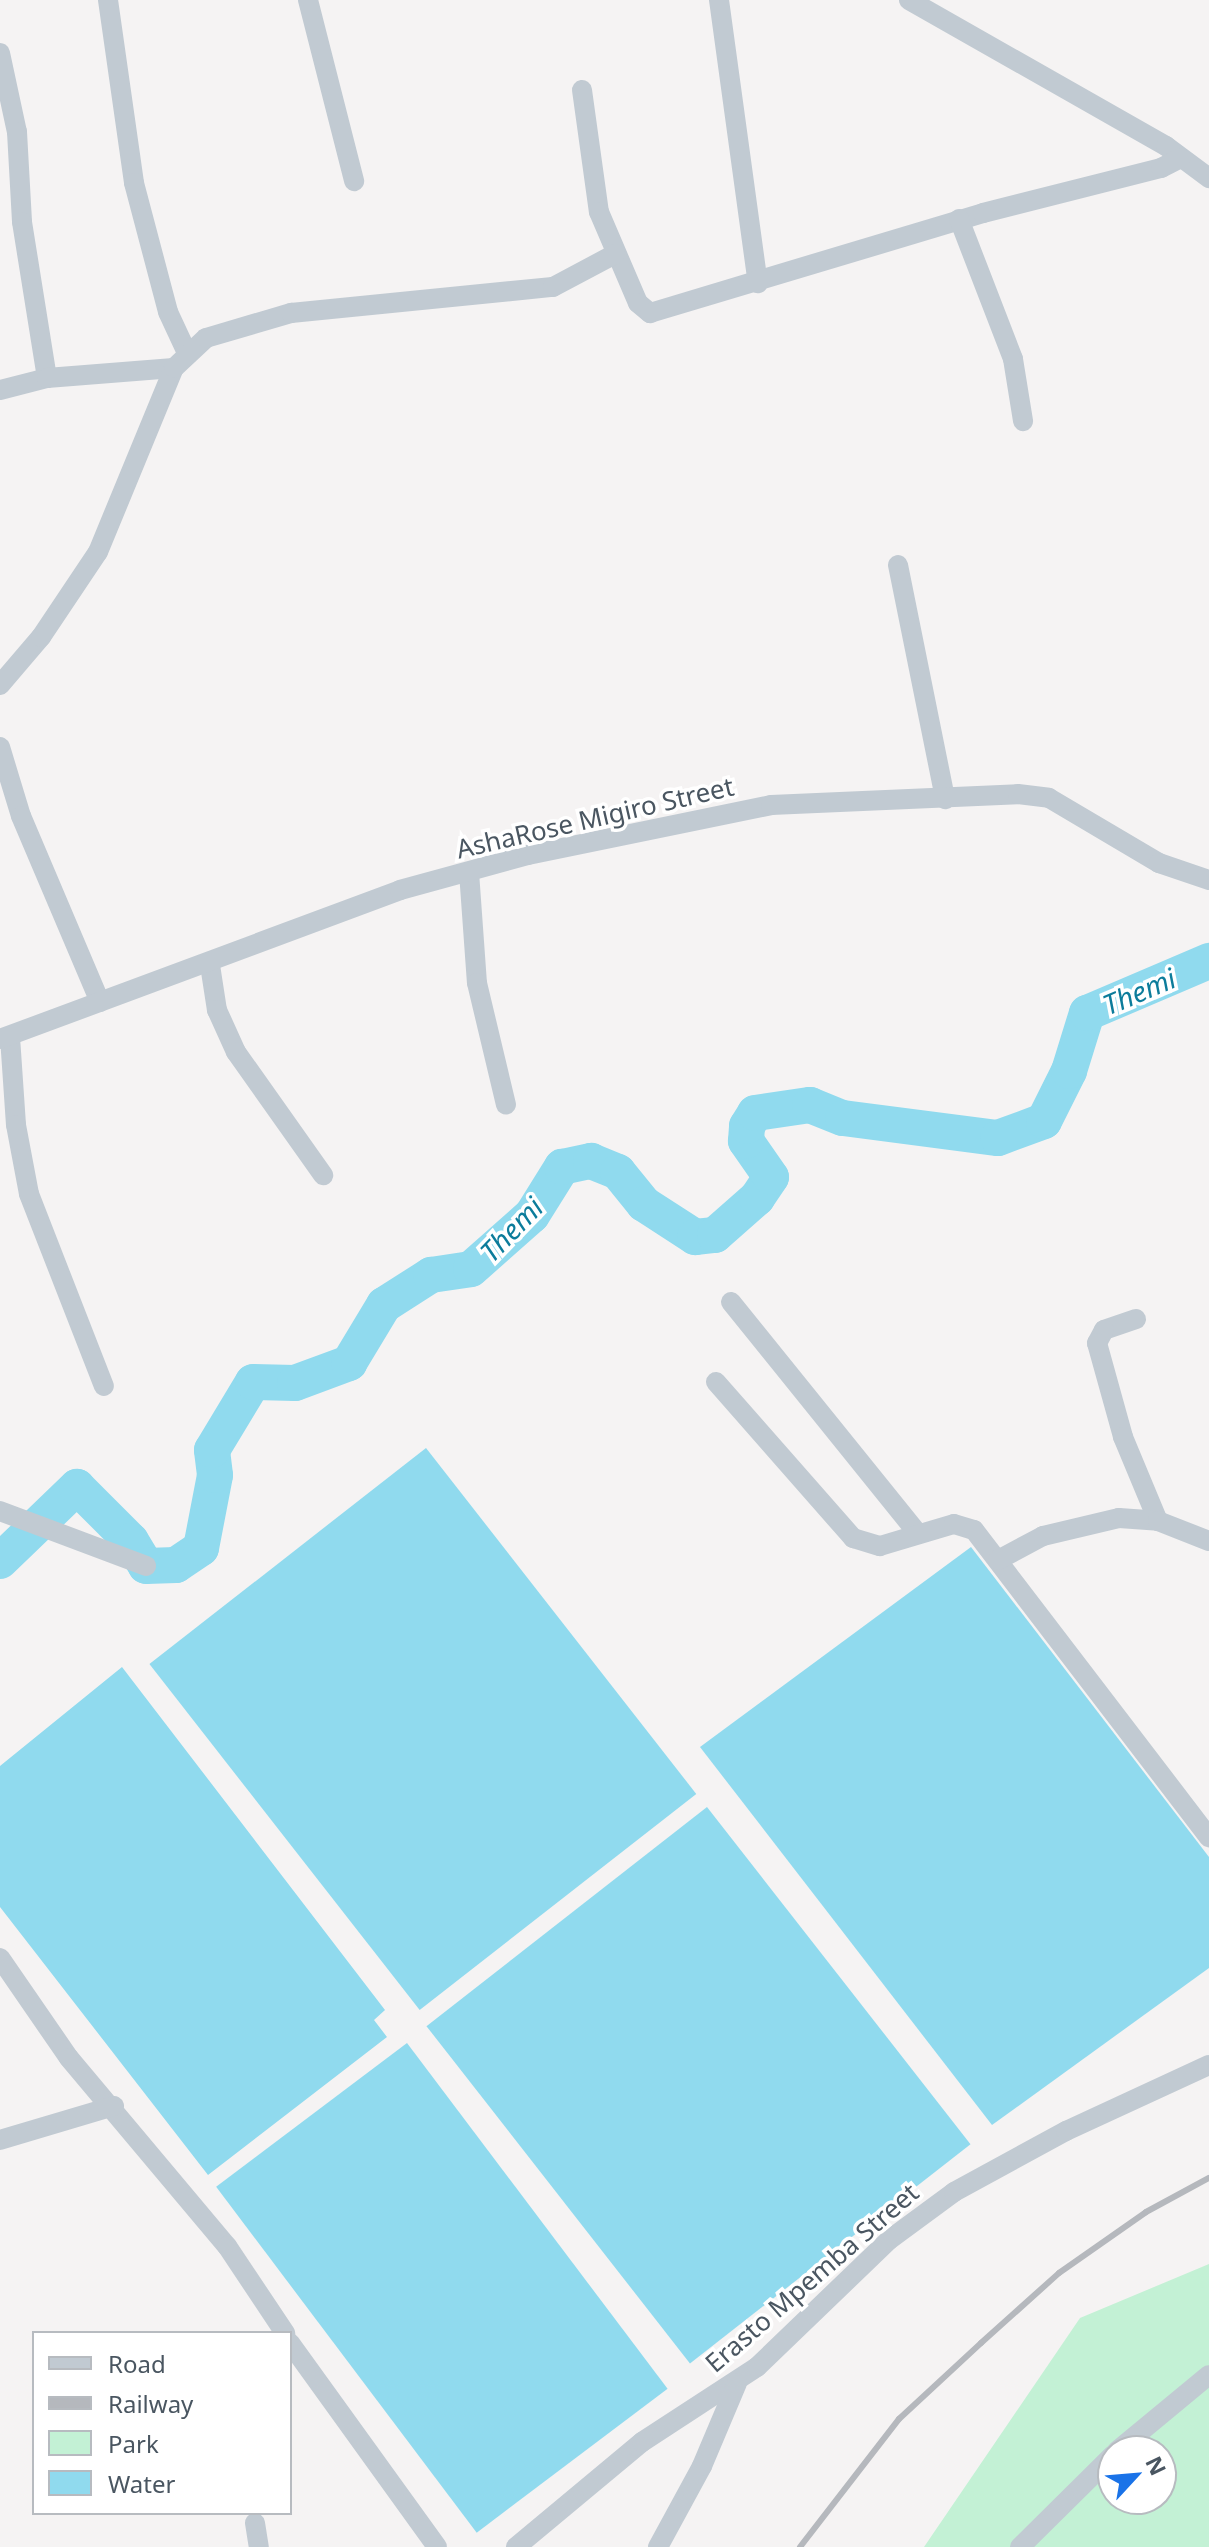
<!DOCTYPE html>
<style>
body{margin:0}
#map{position:relative;width:1209px;height:2547px;overflow:hidden;background:#f5f3f3;font-family:"Noto Sans",sans-serif}
div>[style]{position:absolute}
.green>*{inset:0;background:#c3f1d5}
.water>*{inset:0;background:#90daee;transform-origin:0 0}
.river>*{height:36px;margin:-18px;padding:0 18px;transform-origin:18px;border-radius:18px;background:#90daee}
.minor>*{height:20px;margin:-10px;padding:0 10px;transform-origin:10px;border-radius:10px;background:#c1cad2}
.rail>*{height:6px;margin:-3px;padding:0 3px;transform-origin:3px;border-radius:3px;background:#b5b8bd}
span{translate:-50% -50%;white-space:nowrap;text-align:center;line-height:1.15;-webkit-text-stroke:7px #fff;paint-order:stroke}
.street-label{font-size:26px;color:#4a5661}
.water-label{font-size:28px;color:#0c7c9b;font-style:italic}
.legend{position:absolute;left:32px;top:2331px;width:260px;height:184px;box-sizing:border-box;background:#fff;border:2px solid #b7bbc0;margin:0;padding:10px 14px;list-style:none;font-size:24px;color:#4a5661}
.legend li{display:flex;align-items:center;gap:16px;height:40px}
.legend b{width:40px;border:2px solid #b7bbc0}
.north{position:absolute;left:1097px;top:2435px;width:80px;height:80px;box-sizing:border-box;background:#fff;border:2px solid #b7bbc0;border-radius:50%;rotate:64deg;font-size:22px;font-weight:700;line-height:32px;text-align:center;color:#4a5661}
.north::after{content:'';display:block;margin:auto;width:28px;height:36px;background:#1a73e8;clip-path:polygon(50% 0,100% 100%,50% 72%,0 100%)}
</style>
<div id="map">
<div class="green">
<div style="clip-path:polygon(evenodd,1209px 2264px,1209px 2547px,924px 2547px,1080px 2318px,1209px 2264px,1113px 2451px,1161px 2451px,1161px 2499px,1113px 2499px,1113px 2451px)"></div>
</div>
<div class="water">
<div style="left:426px;top:1448px;width:439px;height:351px;rotate:52deg"></div>
<div style="clip-path:polygon(971px 1547px,1209px 1857px,1209px 1968px,992px 2125px,700px 1747px)"></div>
<div style="clip-path:polygon(122px 1667px,385px 2010px,374px 2020px,387px 2037px,208px 2175px,0 1907px,0 1766px)"></div>
<div style="left:707px;top:1807px;width:428px;height:356px;rotate:52deg"></div>
<div style="left:407px;top:2043px;width:433px;height:239px;rotate:53deg"></div>
</div>
<div class="river">
<div style="left:0;top:1561px;width:107px;rotate:-43.9deg"></div>
<div style="left:77px;top:1487px;width:76px;rotate:45deg"></div>
<div style="left:131px;top:1541px;width:29px;rotate:59deg"></div>
<div style="left:146px;top:1566px;width:30px;rotate:-2deg"></div>
<div style="left:176px;top:1565px;width:30px;rotate:-34deg"></div>
<div style="left:201px;top:1548px;width:74px;rotate:-79.1deg"></div>
<div style="left:215px;top:1475px;width:25px;rotate:-97deg"></div>
<div style="left:212px;top:1450px;width:79px;rotate:-58.9deg"></div>
<div style="left:253px;top:1382px;width:42px;rotate:1.4deg"></div>
<div style="left:295px;top:1383px;width:58px;rotate:-20.3deg"></div>
<div style="left:349px;top:1363px;width:68px;rotate:-58.9deg"></div>
<div style="left:384px;top:1305px;width:56px;rotate:-32.6deg"></div>
<div style="left:431px;top:1275px;width:40px;rotate:-8.5deg"></div>
<div style="left:471px;top:1269px;width:81px;rotate:-41.5deg"></div>
<div style="left:532px;top:1215px;width:57px;rotate:-58deg"></div>
<div style="left:562px;top:1167px;width:30px;rotate:-12deg"></div>
<div style="left:591px;top:1161px;width:29px;rotate:22deg"></div>
<div style="left:618px;top:1172px;width:41px;rotate:50.9deg"></div>
<div style="left:644px;top:1204px;width:61px;rotate:32.9deg"></div>
<div style="left:695px;top:1237px;width:20px;rotate:-6deg"></div>
<div style="left:715px;top:1235px;width:56px;rotate:-41.4deg"></div>
<div style="left:757px;top:1198px;width:25px;rotate:-56deg"></div>
<div style="left:771px;top:1177px;width:44px;rotate:-124.8deg"></div>
<div style="left:746px;top:1141px;width:15px;rotate:-86deg"></div>
<div style="left:747px;top:1126px;width:15px;rotate:-58deg"></div>
<div style="left:755px;top:1113px;width:56px;rotate:-8.3deg"></div>
<div style="left:810px;top:1105px;width:35px;rotate:22deg"></div>
<div style="left:843px;top:1118px;width:156px;rotate:7.4deg"></div>
<div style="left:998px;top:1138px;width:49px;rotate:-20.3deg"></div>
<div style="left:1044px;top:1121px;width:56px;rotate:-63.4deg"></div>
<div style="left:1069px;top:1071px;width:61px;rotate:-72.8deg"></div>
<div style="left:1087px;top:1013px;width:133px;rotate:-23.1deg"></div>
</div>
<div class="minor">
<div style="left:108px;top:0;width:185px;rotate:81.9deg"></div>
<div style="left:134px;top:183px;width:133px;rotate:75.2deg"></div>
<div style="left:168px;top:312px;width:45px;rotate:65.1deg"></div>
<div style="left:308px;top:0;width:187px;rotate:75.7deg"></div>
<div style="left:719px;top:0;width:286px;rotate:82.2deg"></div>
<div style="left:909px;top:0;width:296px;rotate:29.6deg"></div>
<div style="left:1166px;top:146px;width:54px;rotate:36.7deg"></div>
<div style="left:0;top:53px;width:81px;rotate:77.9deg"></div>
<div style="left:17px;top:132px;width:90px;rotate:86.8deg"></div>
<div style="left:22px;top:222px;width:158px;rotate:80.9deg"></div>
<div style="left:582px;top:90px;width:123px;rotate:82.1deg"></div>
<div style="left:599px;top:212px;width:99px;rotate:66.8deg"></div>
<div style="left:638px;top:303px;width:16px;rotate:40deg"></div>
<div style="left:650px;top:313px;width:348px;rotate:-16.7deg"></div>
<div style="left:983px;top:213px;width:184px;rotate:-14.2deg"></div>
<div style="left:1161px;top:168px;width:22px;rotate:-27deg"></div>
<div style="left:959px;top:219px;width:150px;rotate:68.9deg"></div>
<div style="left:1013px;top:359px;width:63px;rotate:80.8deg"></div>
<div style="left:0;top:390px;width:49px;rotate:-14.3deg"></div>
<div style="left:47px;top:378px;width:127px;rotate:-4.5deg"></div>
<div style="left:898px;top:565px;width:239px;rotate:78.6deg"></div>
<div style="left:0;top:685px;width:63px;rotate:-49.5deg"></div>
<div style="left:41px;top:637px;width:102px;rotate:-56.2deg"></div>
<div style="left:98px;top:552px;width:199px;rotate:-67.6deg"></div>
<div style="left:174px;top:368px;width:44px;rotate:-43.2deg"></div>
<div style="left:206px;top:338px;width:89px;rotate:-16.4deg"></div>
<div style="left:291px;top:313px;width:263px;rotate:-5.7deg"></div>
<div style="left:553px;top:287px;width:70px;rotate:-28deg"></div>
<div style="left:0;top:747px;width:72px;rotate:73.1deg"></div>
<div style="left:21px;top:816px;width:202px;rotate:67deg"></div>
<div style="left:469px;top:872px;width:111px;rotate:85.9deg"></div>
<div style="left:477px;top:983px;width:125px;rotate:76.6deg"></div>
<div style="left:210px;top:965px;width:46px;rotate:81.2deg"></div>
<div style="left:217px;top:1010px;width:46px;rotate:65.7deg"></div>
<div style="left:236px;top:1052px;width:151px;rotate:54.7deg"></div>
<div style="left:10px;top:1037px;width:88px;rotate:86.1deg"></div>
<div style="left:16px;top:1125px;width:70px;rotate:79.3deg"></div>
<div style="left:29px;top:1194px;width:206px;rotate:68.7deg"></div>
<div style="left:0;top:1039px;width:427px;rotate:-20.4deg"></div>
<div style="left:400px;top:890px;width:133px;rotate:-15.3deg"></div>
<div style="left:528px;top:855px;width:248px;rotate:-11.6deg"></div>
<div style="left:771px;top:805px;width:247px;rotate:-2.5deg"></div>
<div style="left:1018px;top:794px;width:31px;rotate:7deg"></div>
<div style="left:1049px;top:798px;width:128px;rotate:30.6deg"></div>
<div style="left:1159px;top:863px;width:53px;rotate:18.8deg"></div>
<div style="left:731px;top:1302px;width:298px;rotate:51.1deg"></div>
<div style="left:1136px;top:1319px;width:34px;rotate:161deg"></div>
<div style="left:1104px;top:1330px;width:15px;rotate:118deg"></div>
<div style="left:1097px;top:1343px;width:98px;rotate:74.5deg"></div>
<div style="left:1123px;top:1437px;width:91px;rotate:67.4deg"></div>
<div style="left:716px;top:1382px;width:208px;rotate:48.7deg"></div>
<div style="left:853px;top:1538px;width:28px;rotate:17deg"></div>
<div style="left:880px;top:1546px;width:77px;rotate:-16.6deg"></div>
<div style="left:954px;top:1524px;width:21px;rotate:17deg"></div>
<div style="left:974px;top:1530px;width:387px;rotate:52.6deg"></div>
<div style="left:0;top:1511px;width:156px;rotate:20.6deg"></div>
<div style="left:998px;top:1560px;width:51px;rotate:-28.1deg"></div>
<div style="left:1043px;top:1536px;width:78px;rotate:-13.3deg"></div>
<div style="left:1119px;top:1518px;width:39px;rotate:4deg"></div>
<div style="left:1158px;top:1521px;width:55px;rotate:21.4deg"></div>
<div style="left:0;top:1958px;width:121px;rotate:55.4deg"></div>
<div style="left:69px;top:2058px;width:246px;rotate:50deg"></div>
<div style="left:227px;top:2246px;width:105px;rotate:56.3deg"></div>
<div style="left:0;top:2140px;width:119px;rotate:-16.6deg"></div>
<div style="left:290px;top:2343px;width:251px;rotate:54.2deg"></div>
<div style="left:1117px;top:2451px;width:119px;rotate:-39.6deg"></div>
<div style="left:255px;top:2523px;width:24px;rotate:81deg"></div>
<div style="left:516px;top:2547px;width:164px;rotate:-39.8deg"></div>
<div style="left:642px;top:2442px;width:137px;rotate:-33.1deg"></div>
<div style="left:757px;top:2367px;width:183px;rotate:-43.9deg"></div>
<div style="left:889px;top:2240px;width:81px;rotate:-36.4deg"></div>
<div style="left:954px;top:2192px;width:128px;rotate:-28.6deg"></div>
<div style="left:1066px;top:2131px;width:157px;rotate:-24.8deg"></div>
<div style="left:658px;top:2547px;width:92px;rotate:-61.5deg"></div>
<div style="left:702px;top:2466px;width:90px;rotate:-67.1deg"></div>
<div style="left:1020px;top:2547px;width:131px;rotate:-44.7deg"></div>
</div>
<div class="rail">
<div style="left:800px;top:2547px;width:162px;rotate:-52.3deg"></div>
<div style="left:899px;top:2419px;width:112px;rotate:-42.8deg"></div>
<div style="left:981px;top:2343px;width:105px;rotate:-41.9deg"></div>
<div style="left:1059px;top:2273px;width:106px;rotate:-35deg"></div>
<div style="left:1146px;top:2212px;width:72px;rotate:-28.4deg"></div>
</div>
<div class="street-label">
<span style="left:595px;top:818px;rotate:-13deg">AshaRose Migiro Street</span>
<span style="left:812px;top:2278px;rotate:-41deg">Erasto Mpemba Street</span>
</div>
<div class="water-label">
<span style="left:1139px;top:991px;rotate:-23deg">Themi</span>
<span style="left:511px;top:1229px;rotate:-46deg">Themi</span>
</div>
<ul class="legend">
<li><b style="height:10px;background:#c1cad2"></b>Road</li>
<li><b style="height:10px;background:#b5b8bd"></b>Railway</li>
<li><b style="height:22px;background:#c3f1d5"></b>Park</li>
<li><b style="height:22px;background:#90daee"></b>Water</li>
</ul>
<div class="north">N</div>
</div>
